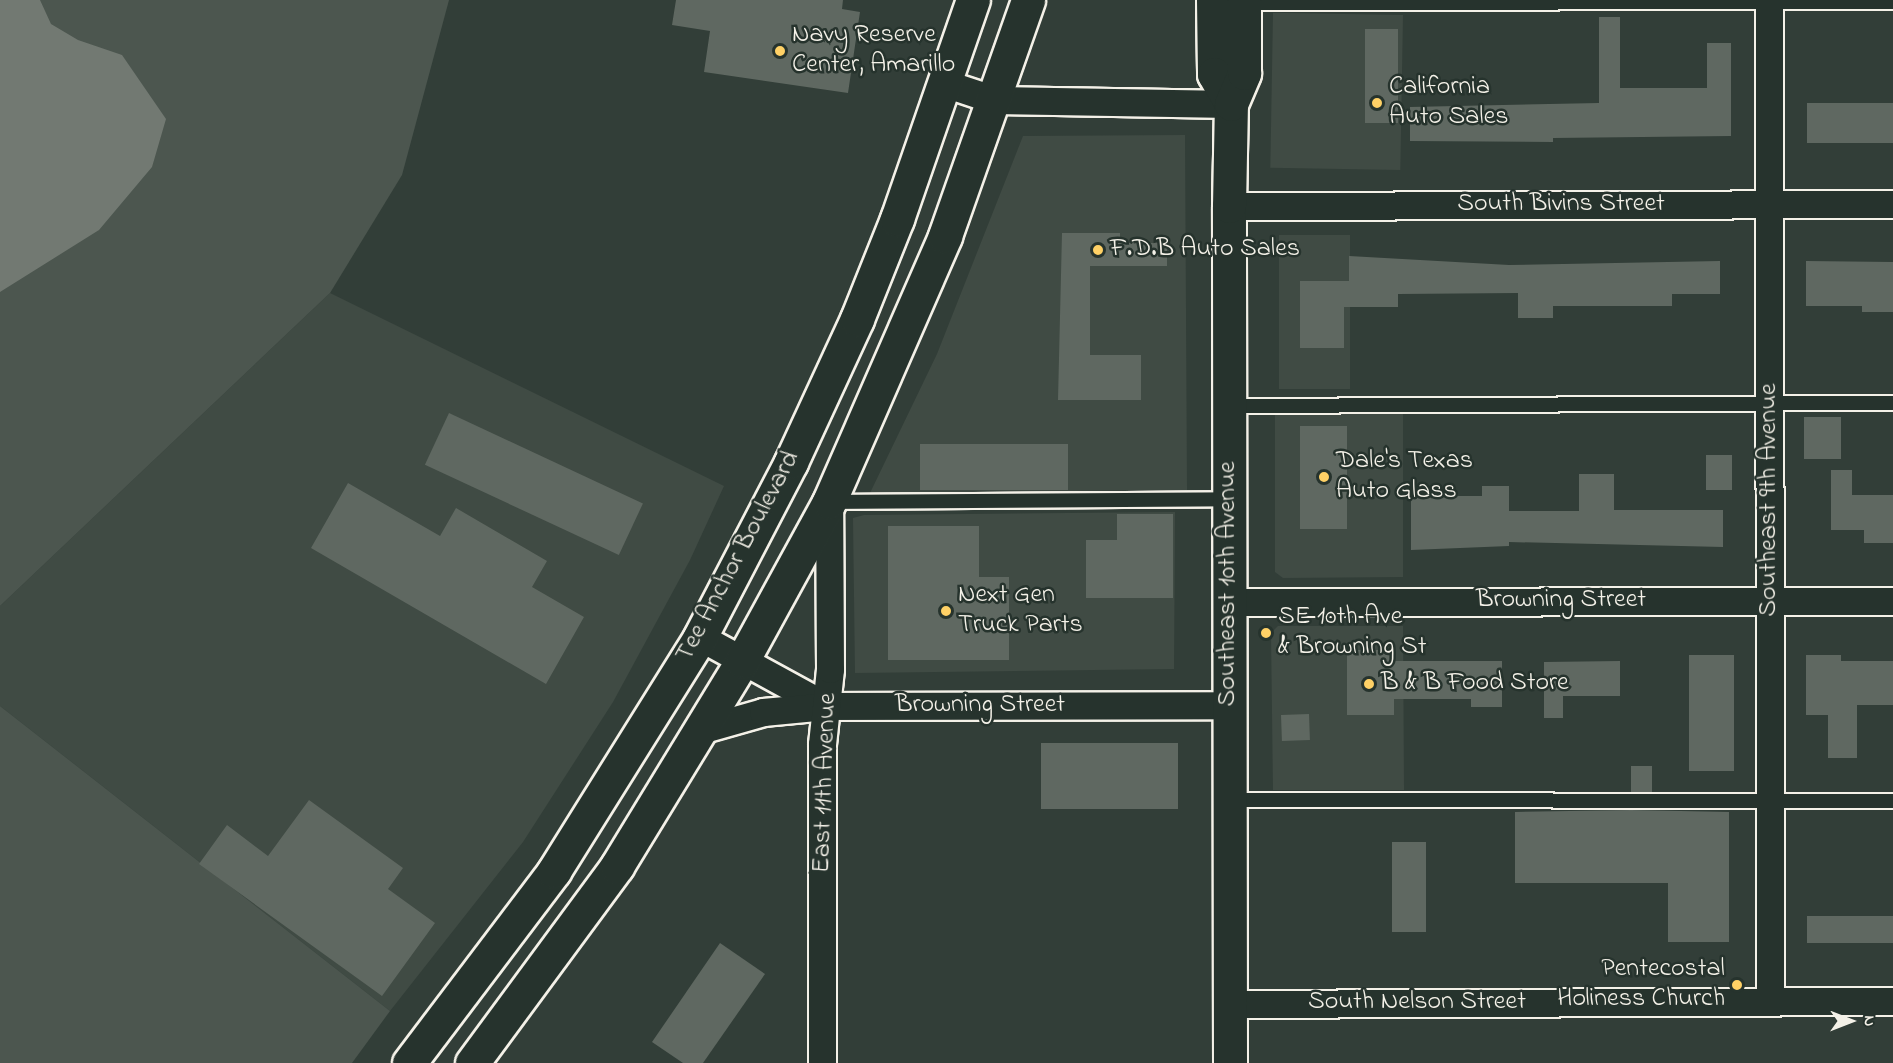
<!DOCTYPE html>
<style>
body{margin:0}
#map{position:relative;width:1893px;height:1063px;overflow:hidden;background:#323e38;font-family:"Indie Flower",sans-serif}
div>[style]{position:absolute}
.built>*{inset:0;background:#404b44;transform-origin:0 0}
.green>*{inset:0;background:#4c564f}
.water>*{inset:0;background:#727972}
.building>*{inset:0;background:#5f6861;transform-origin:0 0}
.roads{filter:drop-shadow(2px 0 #f4f1e8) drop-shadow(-2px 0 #f4f1e8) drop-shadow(0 2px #f4f1e8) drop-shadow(0 -2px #f4f1e8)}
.service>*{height:14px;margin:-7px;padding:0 7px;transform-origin:7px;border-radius:7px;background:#26332d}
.minor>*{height:27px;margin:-13.5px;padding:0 13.5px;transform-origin:13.5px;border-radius:13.5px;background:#26332d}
.secondary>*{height:33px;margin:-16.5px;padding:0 16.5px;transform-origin:16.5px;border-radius:16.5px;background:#26332d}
.primary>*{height:33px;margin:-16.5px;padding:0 16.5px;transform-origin:16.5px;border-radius:16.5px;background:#26332d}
.dots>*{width:16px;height:16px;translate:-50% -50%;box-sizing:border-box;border:3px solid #26332d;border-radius:50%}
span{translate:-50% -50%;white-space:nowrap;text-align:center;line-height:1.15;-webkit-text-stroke:5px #26332d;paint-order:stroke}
.poi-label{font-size:26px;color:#f4f1e8}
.left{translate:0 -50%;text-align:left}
.right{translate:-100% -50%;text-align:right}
.street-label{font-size:26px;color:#f4f1e8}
.north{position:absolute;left:1821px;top:991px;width:60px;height:60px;-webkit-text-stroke:4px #26332d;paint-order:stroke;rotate:90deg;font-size:16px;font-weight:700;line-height:24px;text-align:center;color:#f4f1e8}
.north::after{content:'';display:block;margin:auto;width:21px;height:27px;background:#f4f1e8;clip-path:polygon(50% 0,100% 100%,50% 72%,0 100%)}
</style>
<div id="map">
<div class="built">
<div style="left:1403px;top:15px;width:155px;height:130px;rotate:91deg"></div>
<div style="clip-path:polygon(1185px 135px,1187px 490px,870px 493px,937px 354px,1023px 136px)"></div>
<div style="left:1350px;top:235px;width:154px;height:71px;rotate:90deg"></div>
<div style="clip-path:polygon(330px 293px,724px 486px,690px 560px,613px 702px,523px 842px,390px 1011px,0 706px,0 606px)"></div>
<div style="clip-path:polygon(1275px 414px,1403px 414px,1403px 577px,1283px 578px,1275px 572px)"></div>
<div style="clip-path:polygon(1175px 512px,1174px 669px,855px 673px,853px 518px,864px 515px)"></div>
<div style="clip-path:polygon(1278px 626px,1403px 626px,1404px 790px,1273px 790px,1271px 633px)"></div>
</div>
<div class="green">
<div style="clip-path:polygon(0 0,449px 0,402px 175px,330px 293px,0 606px)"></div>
<div style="clip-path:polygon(0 706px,390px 1011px,352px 1063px,0 1063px)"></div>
</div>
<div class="water">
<div style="clip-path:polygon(0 0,40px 0,51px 24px,78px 40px,122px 55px,166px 119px,152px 167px,99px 230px,0 292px)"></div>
</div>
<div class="building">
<div style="clip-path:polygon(676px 0,843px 0,842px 9px,860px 12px,848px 93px,704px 72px,710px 31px,672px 25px)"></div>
<div style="clip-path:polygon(1599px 17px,1620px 17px,1620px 88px,1707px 88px,1707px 43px,1731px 43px,1731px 136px,1553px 138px,1553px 142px,1410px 141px,1410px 107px,1599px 103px)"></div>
<div style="left:1365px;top:29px;width:33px;height:94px"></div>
<div style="left:1807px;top:103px;width:86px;height:40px"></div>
<div style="clip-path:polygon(1062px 233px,1120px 233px,1120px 243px,1167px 243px,1167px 266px,1090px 266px,1090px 355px,1141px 355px,1141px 400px,1058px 400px)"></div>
<div style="clip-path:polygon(1349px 256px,1509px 265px,1720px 261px,1720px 294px,1672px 294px,1672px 306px,1553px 306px,1553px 318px,1518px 318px,1518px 293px,1398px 294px,1398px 307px,1344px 307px,1344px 348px,1300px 348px,1300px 281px,1349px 281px)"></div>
<div style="clip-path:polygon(1806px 261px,1893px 262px,1893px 312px,1862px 312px,1862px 306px,1806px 306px)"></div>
<div style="left:449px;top:413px;width:214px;height:57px;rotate:25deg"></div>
<div style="left:1804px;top:417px;width:37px;height:42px"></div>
<div style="left:1300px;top:426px;width:47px;height:103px"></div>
<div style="left:1068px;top:444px;width:46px;height:148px;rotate:90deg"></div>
<div style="left:1706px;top:455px;width:26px;height:35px"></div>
<div style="clip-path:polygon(1831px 470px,1852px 470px,1852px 495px,1893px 495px,1893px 543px,1864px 543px,1864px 530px,1831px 530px)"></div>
<div style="clip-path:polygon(1579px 474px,1614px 474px,1614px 510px,1723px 510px,1723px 547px,1509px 542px,1509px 546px,1411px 550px,1411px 496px,1482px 496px,1482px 486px,1509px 486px,1509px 511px,1579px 511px)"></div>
<div style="clip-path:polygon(348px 483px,440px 536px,456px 508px,547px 561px,532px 587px,584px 617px,546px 684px,311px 548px)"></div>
<div style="clip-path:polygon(1117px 514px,1173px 514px,1173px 598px,1086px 598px,1086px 540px,1117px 540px)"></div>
<div style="clip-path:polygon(888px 526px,979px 526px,979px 577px,1009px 577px,1009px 660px,888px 660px)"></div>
<div style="clip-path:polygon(1347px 650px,1394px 650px,1394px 661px,1502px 661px,1502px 707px,1471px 707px,1471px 699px,1394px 699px,1394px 715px,1347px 715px)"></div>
<div style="left:1689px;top:655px;width:45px;height:116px"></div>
<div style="clip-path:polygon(1806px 655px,1841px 655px,1841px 661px,1893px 661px,1893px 705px,1857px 705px,1857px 758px,1828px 758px,1828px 715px,1806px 715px)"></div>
<div style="clip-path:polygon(1620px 661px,1620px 696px,1563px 696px,1563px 718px,1544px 718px,1544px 662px)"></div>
<div style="left:1309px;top:714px;width:26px;height:28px;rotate:88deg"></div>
<div style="left:1041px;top:743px;width:137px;height:66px"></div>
<div style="left:1631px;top:766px;width:21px;height:26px"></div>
<div style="clip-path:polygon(309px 800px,403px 868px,388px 889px,435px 923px,382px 996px,199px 864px,227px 825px,268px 856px)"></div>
<div style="clip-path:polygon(1631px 810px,1729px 812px,1729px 942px,1668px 942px,1668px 883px,1515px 883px,1515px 812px)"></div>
<div style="left:1392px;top:842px;width:34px;height:90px"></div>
<div style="left:1807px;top:916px;width:86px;height:27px"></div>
<div style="clip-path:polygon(720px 943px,765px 974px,703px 1063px,683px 1063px,652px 1042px)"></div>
</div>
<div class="roads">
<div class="service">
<div style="left:1244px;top:3px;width:649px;rotate:-0.09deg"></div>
<div style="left:1229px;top:406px;width:664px;rotate:-0.26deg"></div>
<div style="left:830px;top:502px;width:399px;rotate:-0.4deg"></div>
<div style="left:1229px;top:800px;width:664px;rotate:0.09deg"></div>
</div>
<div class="minor">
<div style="left:1769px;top:0;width:1001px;rotate:89.94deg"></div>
<div style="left:947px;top:84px;width:51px;rotate:18.4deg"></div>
<div style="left:995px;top:100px;width:236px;rotate:1deg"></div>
<div style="left:1229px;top:206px;width:664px;rotate:-0.17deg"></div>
<div style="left:1230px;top:602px;width:663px;rotate:-0.09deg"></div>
<div style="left:700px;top:637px;width:144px;rotate:28.7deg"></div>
<div style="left:700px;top:730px;width:66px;rotate:-15.9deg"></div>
<div style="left:763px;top:712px;width:63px;rotate:-5.4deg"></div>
<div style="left:826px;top:706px;width:404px;rotate:-0.1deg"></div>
<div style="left:1230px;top:1004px;width:663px;rotate:-0.26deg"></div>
<div style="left:822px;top:1063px;width:319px;rotate:-90deg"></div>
<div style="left:822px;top:744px;width:75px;rotate:-83.9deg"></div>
<div style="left:830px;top:669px;width:167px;rotate:-90.3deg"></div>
</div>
<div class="secondary">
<div style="left:1213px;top:0;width:74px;rotate:89.2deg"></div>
<div style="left:1214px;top:74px;width:34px;rotate:60deg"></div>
<div style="left:1230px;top:1063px;width:857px;rotate:-90.07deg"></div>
<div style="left:1229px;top:206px;width:102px;rotate:-88.9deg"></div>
<div style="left:1231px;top:104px;width:34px;rotate:-67deg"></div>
<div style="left:1244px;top:73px;width:73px;rotate:-90deg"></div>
</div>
<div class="primary">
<div style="left:409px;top:1063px;width:241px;rotate:-52.9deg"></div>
<div style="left:554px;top:871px;width:276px;rotate:-58deg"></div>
<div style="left:700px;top:637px;width:197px;rotate:-62.5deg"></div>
<div style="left:791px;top:462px;width:157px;rotate:-65.2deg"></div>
<div style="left:857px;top:319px;width:108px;rotate:-68.2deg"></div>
<div style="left:897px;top:219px;width:232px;rotate:-70.9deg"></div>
<div style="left:472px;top:1063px;width:245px;rotate:-53.6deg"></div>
<div style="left:617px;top:866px;width:240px;rotate:-58.6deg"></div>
<div style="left:742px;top:661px;width:181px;rotate:-61.3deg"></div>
<div style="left:829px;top:502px;width:290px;rotate:-66.4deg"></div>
<div style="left:945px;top:236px;width:250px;rotate:-70.6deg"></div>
</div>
</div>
<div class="dots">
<div style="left:780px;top:51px;background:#ffd166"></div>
<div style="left:1377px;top:103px;background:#ffd166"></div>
<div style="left:1098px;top:250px;background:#ffd166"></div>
<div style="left:1324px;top:477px;background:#ffd166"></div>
<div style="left:946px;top:611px;background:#ffd166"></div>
<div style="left:1266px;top:633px;background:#ffd166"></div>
<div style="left:1369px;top:684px;background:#ffd166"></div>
<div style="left:1737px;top:985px;background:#ffd166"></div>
</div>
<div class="poi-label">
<span class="left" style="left:792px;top:51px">Navy Reserve<br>Center, Amarillo</span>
<span class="left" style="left:1389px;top:103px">California<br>Auto Sales</span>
<span class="left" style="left:1110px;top:250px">F.D.B Auto Sales</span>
<span class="left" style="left:1336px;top:477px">Dale's Texas<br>Auto Glass</span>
<span class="left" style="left:958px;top:611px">Next Gen<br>Truck Parts</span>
<span class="left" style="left:1278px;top:633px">SE 10th Ave<br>&amp; Browning St</span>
<span class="left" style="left:1381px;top:684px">B &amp; B Food Store</span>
<span class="right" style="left:1725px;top:985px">Pentecostal<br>Holiness Church</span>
</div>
<div class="street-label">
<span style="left:1561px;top:205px">South Bivins Street</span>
<span style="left:1770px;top:500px;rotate:-90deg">Southeast 9th Avenue</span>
<span style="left:739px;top:557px;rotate:-62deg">Tee Anchor Boulevard</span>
<span style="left:1229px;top:584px;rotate:-90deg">Southeast 10th Avenue</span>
<span style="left:1561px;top:601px">Browning Street</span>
<span style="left:980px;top:706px">Browning Street</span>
<span style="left:826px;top:783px;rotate:-88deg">East 11th Avenue</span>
<span style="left:1417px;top:1003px">South Nelson Street</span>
</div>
<div class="north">N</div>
</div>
